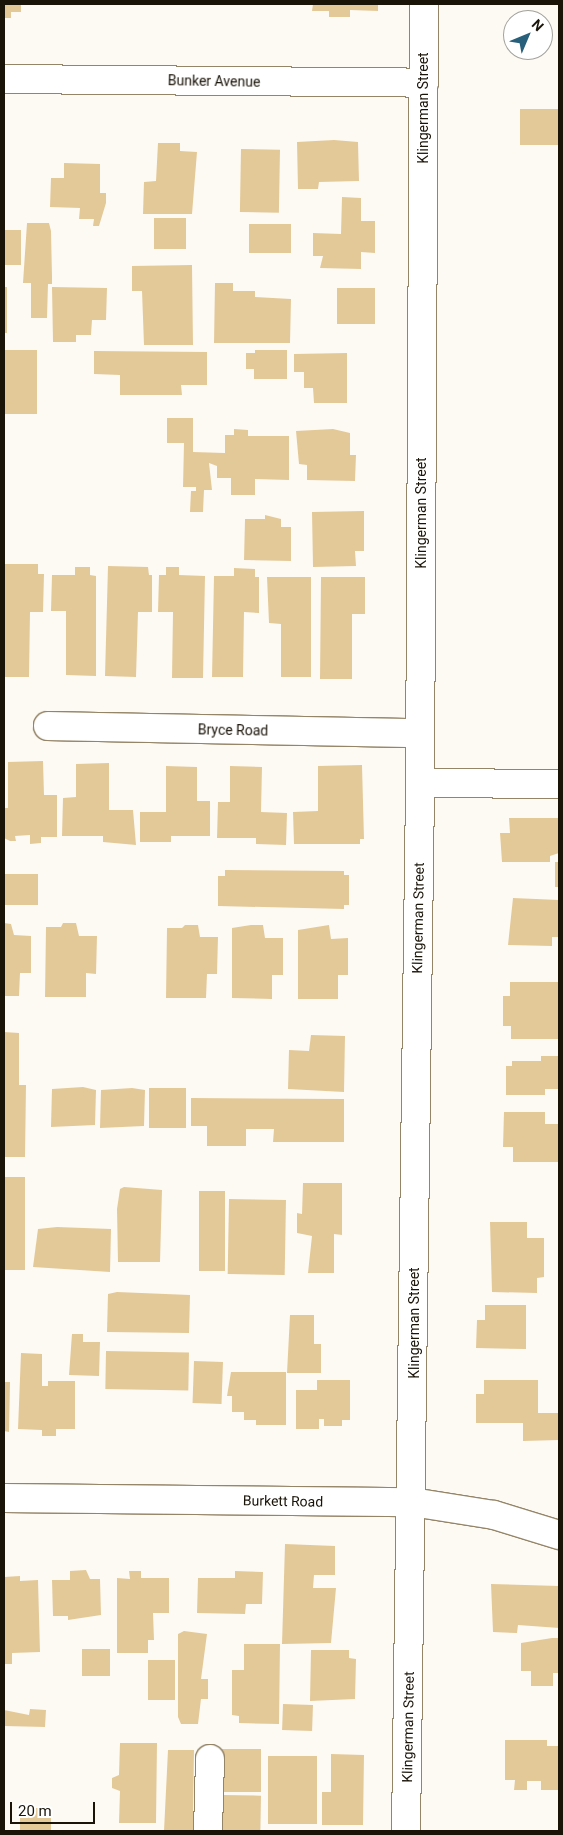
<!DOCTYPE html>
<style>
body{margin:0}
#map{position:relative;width:563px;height:1835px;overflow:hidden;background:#fdfaf4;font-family:Roboto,sans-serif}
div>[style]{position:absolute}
.building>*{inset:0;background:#e4c998;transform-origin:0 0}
.roads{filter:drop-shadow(1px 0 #958568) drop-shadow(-1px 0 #958568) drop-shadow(0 1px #958568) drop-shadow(0 -1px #958568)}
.minor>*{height:28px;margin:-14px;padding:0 14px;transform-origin:14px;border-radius:14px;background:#fff}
span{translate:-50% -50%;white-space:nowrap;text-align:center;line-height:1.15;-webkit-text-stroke:4px #fff;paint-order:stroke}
.street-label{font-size:14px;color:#191308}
.frame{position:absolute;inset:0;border:5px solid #191308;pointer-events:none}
.north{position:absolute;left:503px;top:10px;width:50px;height:50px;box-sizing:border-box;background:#fff;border:1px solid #a3a19c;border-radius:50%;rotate:45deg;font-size:14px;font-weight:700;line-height:20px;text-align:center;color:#191308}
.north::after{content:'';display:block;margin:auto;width:18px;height:22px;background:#285f7a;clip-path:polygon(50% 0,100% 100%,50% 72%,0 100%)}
.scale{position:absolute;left:10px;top:1802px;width:85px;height:22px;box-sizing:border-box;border:2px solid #191308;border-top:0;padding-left:6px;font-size:15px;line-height:18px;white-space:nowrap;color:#191308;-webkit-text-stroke:4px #fff;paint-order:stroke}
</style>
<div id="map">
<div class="building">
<div style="clip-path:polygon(4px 4px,21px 4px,21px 12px,11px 12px,11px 18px,4px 18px)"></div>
<div style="clip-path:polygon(313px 4px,378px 4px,378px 11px,350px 10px,350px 17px,329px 17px,329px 11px,312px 11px)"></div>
<div style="left:559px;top:109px;width:36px;height:39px;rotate:90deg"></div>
<div style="clip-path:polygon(334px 140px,358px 142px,359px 181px,319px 182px,318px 189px,298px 189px,297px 142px)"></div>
<div style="clip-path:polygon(158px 143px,180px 143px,180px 151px,197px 152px,192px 214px,143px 214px,144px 182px,156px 181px)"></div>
<div style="left:241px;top:149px;width:39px;height:63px;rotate:1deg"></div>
<div style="clip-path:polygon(64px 163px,100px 164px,100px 193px,106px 193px,106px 203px,99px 226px,93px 226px,94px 219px,79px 219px,80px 208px,50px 207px,51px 178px,64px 178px)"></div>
<div style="clip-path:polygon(342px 197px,361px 198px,361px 221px,375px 221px,375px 253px,361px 252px,361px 269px,320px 268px,323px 256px,313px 256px,313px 233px,341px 234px)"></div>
<div style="left:154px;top:218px;width:32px;height:31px"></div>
<div style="clip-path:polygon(27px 223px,49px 223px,51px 231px,52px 276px,52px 284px,48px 284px,47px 318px,31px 318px,31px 283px,23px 283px)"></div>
<div style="left:249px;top:224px;width:42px;height:29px"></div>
<div style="left:4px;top:230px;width:17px;height:35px"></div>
<div style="clip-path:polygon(192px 265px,193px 345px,144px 345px,142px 291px,132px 291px,132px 266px)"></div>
<div style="clip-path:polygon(215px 283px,233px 283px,233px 291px,255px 291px,255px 297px,291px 299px,290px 343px,214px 343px)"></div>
<div style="left:4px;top:287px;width:3px;height:46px"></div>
<div style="clip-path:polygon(52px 287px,107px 288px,106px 320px,92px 320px,91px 335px,76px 335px,76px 342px,53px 342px)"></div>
<div style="left:337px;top:288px;width:38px;height:36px"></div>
<div style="left:4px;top:350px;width:33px;height:64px"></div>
<div style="clip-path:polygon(255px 350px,287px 350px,287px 379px,254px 379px,254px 369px,246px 369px,246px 353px,255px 353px)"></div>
<div style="clip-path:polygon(94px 351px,207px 352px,207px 385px,181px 385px,182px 395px,120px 395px,120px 375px,94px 374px)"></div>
<div style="clip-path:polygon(347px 353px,347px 403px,314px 403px,313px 388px,304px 388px,304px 372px,294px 372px,294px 354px)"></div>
<div style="clip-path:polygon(167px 418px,193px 418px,193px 452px,225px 453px,225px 435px,234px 435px,234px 429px,248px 430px,248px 436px,289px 436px,289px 480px,255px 479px,255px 495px,231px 495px,231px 478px,217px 478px,217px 466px,209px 463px,212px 490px,204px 490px,203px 512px,190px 512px,191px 491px,196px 491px,196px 487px,183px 487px,184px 443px,167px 443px)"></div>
<div style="clip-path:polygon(333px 429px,350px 433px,350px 455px,356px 455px,355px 481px,307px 480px,307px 465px,299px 464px,296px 431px)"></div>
<div style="clip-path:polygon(364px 511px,364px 551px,355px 551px,356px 566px,313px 567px,312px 512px)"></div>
<div style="clip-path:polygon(265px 515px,281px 519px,281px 527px,291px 527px,291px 561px,244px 560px,245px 519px,265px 519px)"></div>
<div style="clip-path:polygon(4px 564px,38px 564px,38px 574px,44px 574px,43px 612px,30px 612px,29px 677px,4px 677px)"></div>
<div style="clip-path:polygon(108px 566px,148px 567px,149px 575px,152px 575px,152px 612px,138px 612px,136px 677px,105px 676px)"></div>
<div style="clip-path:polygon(75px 567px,90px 567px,90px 575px,96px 576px,96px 676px,66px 675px,66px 611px,51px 611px,52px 575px,75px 575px)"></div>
<div style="clip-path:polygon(166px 567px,179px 567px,179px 575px,205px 576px,203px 678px,172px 678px,173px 612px,158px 612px,159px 575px,166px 575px)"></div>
<div style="clip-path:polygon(234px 568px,255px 569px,255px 577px,259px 577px,259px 613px,244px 612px,243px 677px,212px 677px,214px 576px,234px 576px)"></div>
<div style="clip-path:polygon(267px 577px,311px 577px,311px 677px,281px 677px,281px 624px,269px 623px)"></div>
<div style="clip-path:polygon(321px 577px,365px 577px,365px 614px,352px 614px,352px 679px,320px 679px)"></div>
<div style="clip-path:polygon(43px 761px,44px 795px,57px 795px,57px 837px,41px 837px,41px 843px,30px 844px,30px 835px,15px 836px,16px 841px,10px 841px,4px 838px,4px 808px,8px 808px,8px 762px)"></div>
<div style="clip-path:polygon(109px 763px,109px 810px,133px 810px,136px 845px,103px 842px,103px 836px,62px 836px,63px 798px,76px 797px,76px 764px)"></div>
<div style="clip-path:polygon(362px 765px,364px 839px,360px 839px,360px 844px,294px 844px,293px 812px,318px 811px,318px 766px)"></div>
<div style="clip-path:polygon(166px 766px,197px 767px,197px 801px,210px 801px,210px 836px,171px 836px,171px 842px,140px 842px,140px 812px,166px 812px)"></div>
<div style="clip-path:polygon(230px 766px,262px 767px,261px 812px,287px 813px,286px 845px,256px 844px,256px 838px,217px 838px,218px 802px,230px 802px)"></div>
<div style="clip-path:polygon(509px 818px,559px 818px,559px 853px,550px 856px,550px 862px,502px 862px,500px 833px,510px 833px)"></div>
<div style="left:555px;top:862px;width:4px;height:25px"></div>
<div style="clip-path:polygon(225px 870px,344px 871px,344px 875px,349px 875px,349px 905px,344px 905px,344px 909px,218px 906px,218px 876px,225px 876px)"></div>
<div style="left:4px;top:874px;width:34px;height:31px"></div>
<div style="clip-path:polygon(513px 898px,559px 900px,559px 937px,552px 937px,552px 946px,508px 945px)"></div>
<div style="clip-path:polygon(4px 923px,11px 924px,14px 935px,31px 936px,31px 973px,20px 973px,19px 996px,4px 996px)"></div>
<div style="clip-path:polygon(63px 923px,76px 923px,79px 936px,97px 936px,96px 974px,86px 973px,86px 997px,45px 997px,46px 927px,61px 927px)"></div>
<div style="clip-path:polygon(185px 925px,198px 925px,200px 937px,218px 937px,217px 974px,207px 974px,206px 998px,166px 998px,167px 928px,182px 928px)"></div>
<div style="clip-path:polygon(251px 925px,263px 925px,265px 938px,283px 938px,283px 975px,272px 975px,272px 999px,232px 998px,232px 928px)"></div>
<div style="clip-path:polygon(329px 925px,331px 939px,348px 938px,348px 975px,338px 975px,338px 999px,298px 999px,298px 930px)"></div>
<div style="clip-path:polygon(510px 982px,559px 982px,559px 1039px,511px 1039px,511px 1026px,503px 1026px,503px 996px,510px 996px)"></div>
<div style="clip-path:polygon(4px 1032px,19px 1033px,19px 1085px,26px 1085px,25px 1157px,4px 1157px)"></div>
<div style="clip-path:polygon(311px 1035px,345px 1036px,344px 1092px,288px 1089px,289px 1050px,309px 1051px)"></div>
<div style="clip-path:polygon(541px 1056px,559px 1056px,559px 1089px,545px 1089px,545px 1095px,506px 1095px,506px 1066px,512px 1066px,512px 1061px,541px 1061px)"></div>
<div style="clip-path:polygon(83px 1087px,96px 1090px,95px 1125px,51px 1127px,52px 1089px)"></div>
<div style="clip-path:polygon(132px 1088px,145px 1090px,144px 1126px,100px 1128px,101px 1090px)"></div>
<div style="left:149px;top:1088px;width:37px;height:40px"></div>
<div style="clip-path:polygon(191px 1098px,344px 1099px,344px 1142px,273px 1142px,274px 1129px,246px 1129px,246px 1146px,207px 1146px,207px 1126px,191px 1126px)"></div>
<div style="clip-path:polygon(504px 1112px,545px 1112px,545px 1124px,559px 1124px,559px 1162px,513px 1162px,513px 1147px,503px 1147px)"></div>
<div style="left:4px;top:1177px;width:21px;height:93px"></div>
<div style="clip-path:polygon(303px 1183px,342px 1183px,342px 1235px,334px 1234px,334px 1273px,308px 1273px,312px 1236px,297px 1233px,297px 1213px,302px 1214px)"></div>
<div style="clip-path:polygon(124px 1187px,162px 1190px,160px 1262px,118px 1262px,117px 1209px,120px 1189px)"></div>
<div style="left:199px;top:1191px;width:26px;height:80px"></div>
<div style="left:229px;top:1199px;width:57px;height:75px;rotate:1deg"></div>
<div style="clip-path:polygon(490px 1222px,527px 1222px,527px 1238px,544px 1238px,544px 1277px,537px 1278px,537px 1293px,492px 1292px)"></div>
<div style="clip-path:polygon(57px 1227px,111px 1229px,110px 1272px,33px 1267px,38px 1229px)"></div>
<div style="clip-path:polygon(117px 1292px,190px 1295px,189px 1333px,107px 1332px,108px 1294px)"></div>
<div style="clip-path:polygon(485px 1305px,526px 1305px,526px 1349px,476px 1348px,477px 1320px,485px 1320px)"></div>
<div style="clip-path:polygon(290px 1315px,314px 1315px,314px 1344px,321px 1344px,321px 1373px,287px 1373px)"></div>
<div style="clip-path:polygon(72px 1334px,83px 1334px,83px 1342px,100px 1342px,99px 1376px,69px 1375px)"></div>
<div style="left:106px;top:1351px;width:83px;height:38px;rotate:1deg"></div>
<div style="clip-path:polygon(21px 1353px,42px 1354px,42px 1386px,48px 1386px,48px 1381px,75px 1381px,75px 1429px,56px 1429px,56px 1436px,42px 1436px,42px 1430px,18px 1429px)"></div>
<div style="left:194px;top:1361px;width:29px;height:42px;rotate:2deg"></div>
<div style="clip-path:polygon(231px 1372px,286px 1372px,286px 1425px,256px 1425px,256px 1420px,244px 1420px,244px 1412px,232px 1412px,232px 1396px,227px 1396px)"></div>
<div style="clip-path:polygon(317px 1380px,350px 1380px,350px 1420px,342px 1420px,342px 1426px,324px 1426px,324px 1419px,319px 1419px,319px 1429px,296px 1429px,296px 1390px,317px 1390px)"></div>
<div style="clip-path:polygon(484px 1380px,538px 1380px,538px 1413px,559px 1413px,559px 1440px,523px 1441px,523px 1423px,476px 1423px,476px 1394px,484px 1394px)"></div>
<div style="clip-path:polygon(4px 1382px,10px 1382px,9px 1432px,4px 1431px)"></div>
<div style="clip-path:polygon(285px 1544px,335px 1546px,335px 1575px,314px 1575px,313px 1588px,336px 1588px,331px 1643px,282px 1644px)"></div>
<div style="clip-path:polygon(86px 1570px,90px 1579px,100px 1579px,101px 1615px,68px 1620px,68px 1616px,53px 1616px,52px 1580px,70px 1580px,70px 1571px)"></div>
<div style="clip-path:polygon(129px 1571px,141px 1571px,141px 1578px,169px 1578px,169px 1613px,153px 1613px,154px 1640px,148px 1640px,148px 1653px,117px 1653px,117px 1578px,130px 1579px)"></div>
<div style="clip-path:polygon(235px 1571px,263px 1572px,262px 1604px,246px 1604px,245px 1614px,197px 1613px,198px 1578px,235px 1578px)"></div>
<div style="clip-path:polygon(20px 1576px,20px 1581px,38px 1580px,40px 1652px,12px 1653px,12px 1664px,4px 1664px,4px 1577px)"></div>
<div style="clip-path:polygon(491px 1584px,559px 1586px,559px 1628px,518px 1625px,517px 1633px,493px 1632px)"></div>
<div style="clip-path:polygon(184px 1631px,207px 1634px,201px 1679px,208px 1679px,208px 1699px,201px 1699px,198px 1724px,181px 1724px,178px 1717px,178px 1634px)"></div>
<div style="clip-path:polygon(552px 1638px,559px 1638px,559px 1673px,553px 1673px,553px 1686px,531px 1686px,531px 1671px,521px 1671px,521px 1643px)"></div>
<div style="clip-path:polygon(244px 1644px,280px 1644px,279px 1724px,239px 1723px,239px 1716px,232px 1715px,232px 1670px,244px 1670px)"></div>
<div style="left:82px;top:1649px;width:28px;height:27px"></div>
<div style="clip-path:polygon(311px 1650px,349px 1650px,349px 1658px,356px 1659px,355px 1699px,310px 1701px)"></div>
<div style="left:148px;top:1660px;width:27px;height:40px"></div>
<div style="left:283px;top:1704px;width:30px;height:26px;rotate:2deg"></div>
<div style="clip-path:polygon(30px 1709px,46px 1710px,45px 1727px,4px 1726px,4px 1710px,29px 1715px)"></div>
<div style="clip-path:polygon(505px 1740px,547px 1740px,547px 1746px,559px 1746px,559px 1790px,541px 1790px,541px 1781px,527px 1781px,527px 1790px,514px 1790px,515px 1780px,505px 1780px)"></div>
<div style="clip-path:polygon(120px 1743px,157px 1743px,156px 1823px,119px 1823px,120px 1791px,112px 1788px,112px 1778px,119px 1775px)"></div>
<div style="left:222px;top:1749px;width:39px;height:43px"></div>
<div style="clip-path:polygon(168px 1750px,194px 1750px,193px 1813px,203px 1813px,203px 1831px,164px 1831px)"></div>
<div style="clip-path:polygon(331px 1754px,364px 1755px,363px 1825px,322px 1825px,322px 1792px,331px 1792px)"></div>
<div style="left:268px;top:1756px;width:49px;height:68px"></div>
<div style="left:222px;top:1795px;width:39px;height:36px;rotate:1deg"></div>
<div style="left:20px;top:1808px;width:31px;height:23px"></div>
</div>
<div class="roads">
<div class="minor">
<div style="left:4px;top:79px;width:420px;rotate:0.5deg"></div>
<div style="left:48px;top:726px;width:371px;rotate:1.1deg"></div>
<div style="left:420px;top:783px;width:139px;rotate:0.4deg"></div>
<div style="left:4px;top:1498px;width:408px;rotate:0.6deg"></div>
<div style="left:412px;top:1502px;width:83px;rotate:9deg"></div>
<div style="left:494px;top:1515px;width:68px;rotate:17.1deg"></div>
<div style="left:208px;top:1831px;width:72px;rotate:-88.4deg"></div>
<div style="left:406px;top:1831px;width:1048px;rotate:-89.23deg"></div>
<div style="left:420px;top:783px;width:779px;rotate:-89.71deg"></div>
</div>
</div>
<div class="street-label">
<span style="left:214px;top:81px;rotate:1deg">Bunker Avenue</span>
<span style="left:423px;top:108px;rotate:-90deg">Klingerman Street</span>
<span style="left:421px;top:513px;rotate:-90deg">Klingerman Street</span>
<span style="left:233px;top:730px;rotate:1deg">Bryce Road</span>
<span style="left:418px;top:918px;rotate:-89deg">Klingerman Street</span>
<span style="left:414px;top:1323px;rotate:-90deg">Klingerman Street</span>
<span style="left:283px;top:1501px;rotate:1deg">Burkett Road</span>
<span style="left:408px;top:1727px;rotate:-89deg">Klingerman Street</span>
</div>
<div class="frame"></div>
<div class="north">N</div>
<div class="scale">20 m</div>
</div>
